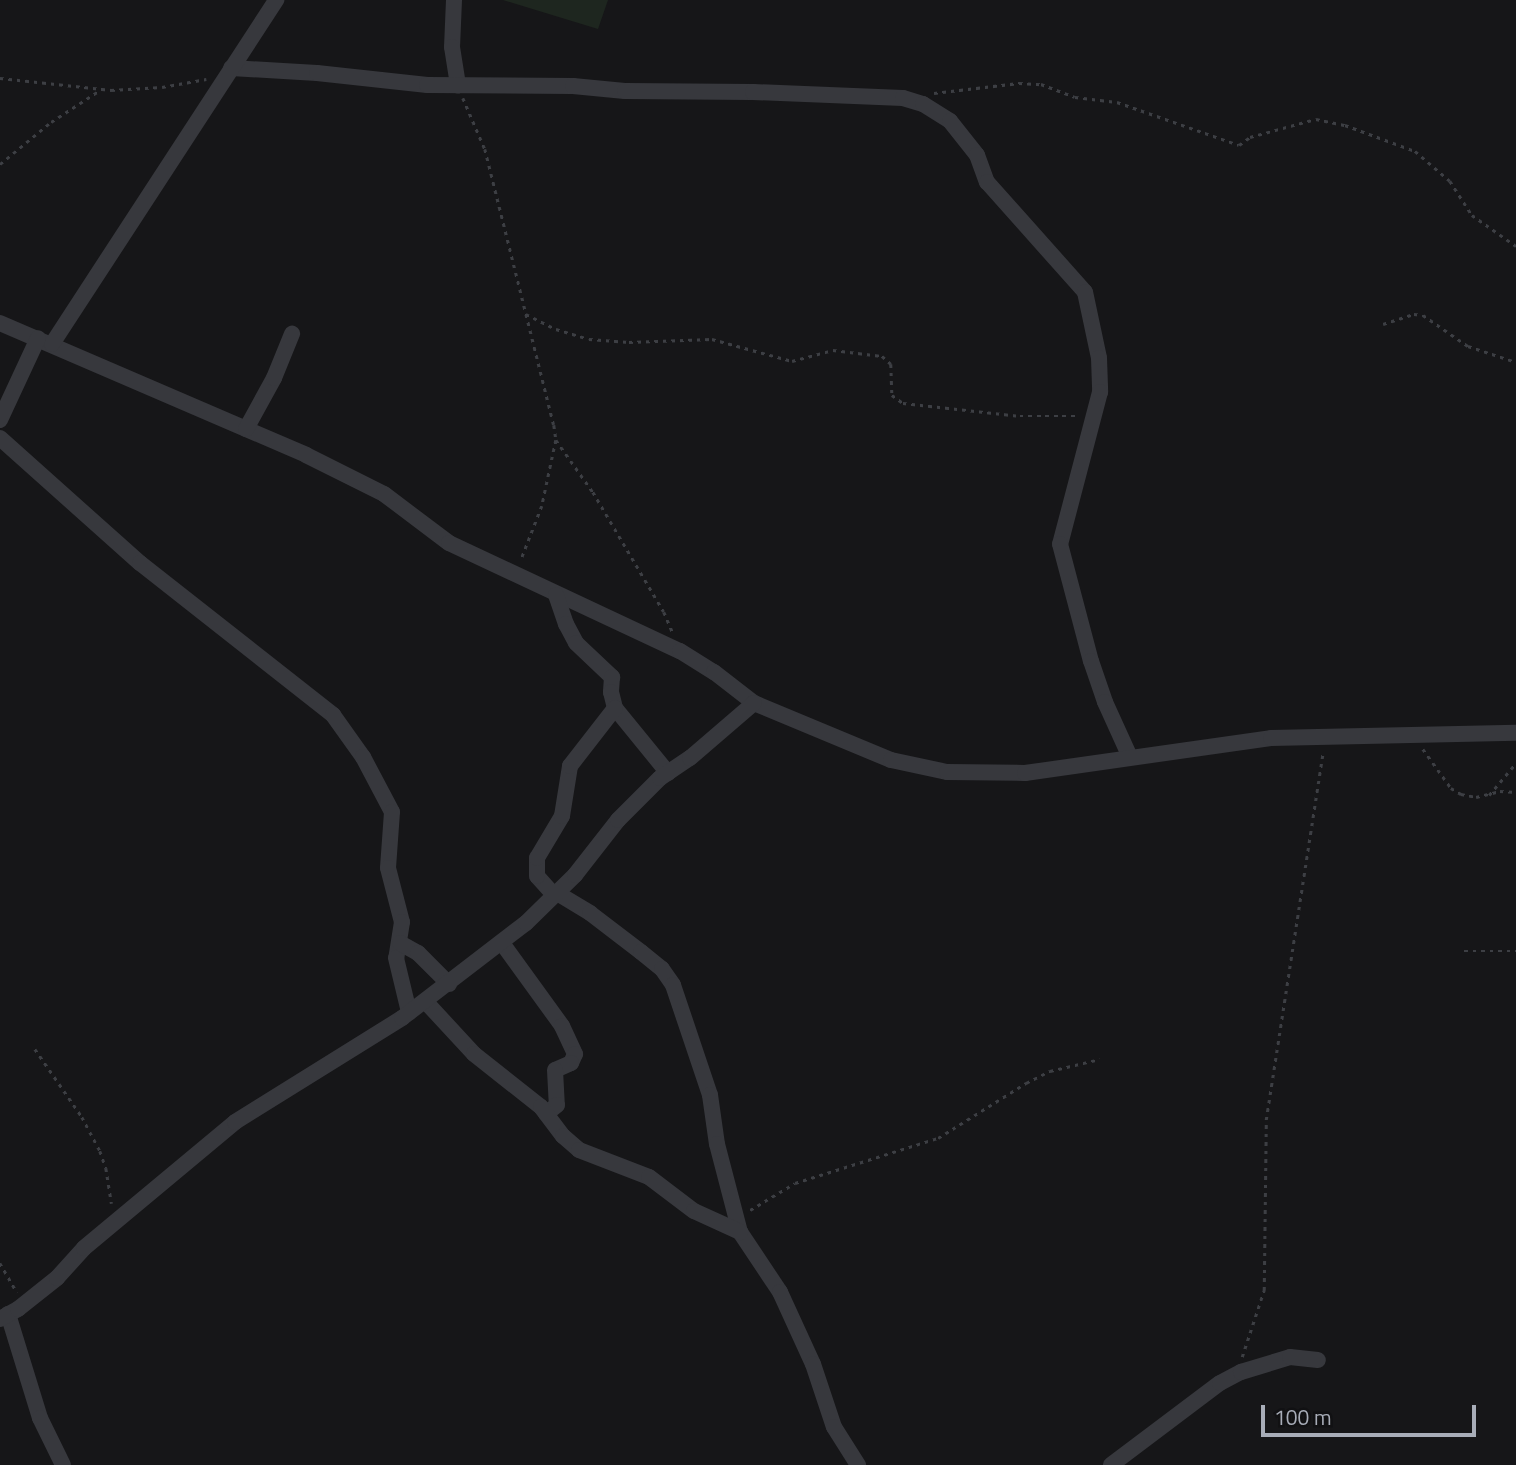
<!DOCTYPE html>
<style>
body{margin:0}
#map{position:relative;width:1516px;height:1465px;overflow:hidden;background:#161618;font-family:"Titillium Web",sans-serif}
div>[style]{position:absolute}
.green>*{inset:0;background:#1e261f}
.path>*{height:2.5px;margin-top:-1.25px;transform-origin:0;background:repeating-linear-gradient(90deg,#3d3f44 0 3.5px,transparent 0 8.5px)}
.minor>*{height:16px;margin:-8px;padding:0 8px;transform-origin:8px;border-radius:8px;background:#37383d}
span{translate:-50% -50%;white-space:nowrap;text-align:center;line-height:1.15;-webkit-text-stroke:5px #111113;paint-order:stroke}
.scale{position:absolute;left:1261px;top:1405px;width:215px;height:32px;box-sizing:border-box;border:4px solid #a8adb8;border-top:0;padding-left:9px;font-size:21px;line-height:24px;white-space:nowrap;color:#a8adb8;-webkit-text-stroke:5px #111113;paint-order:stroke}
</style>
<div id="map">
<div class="green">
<div style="clip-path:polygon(503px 0,608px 0,598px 29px)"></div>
</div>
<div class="path">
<div style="left:0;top:78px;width:112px;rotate:6.2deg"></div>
<div style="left:111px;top:90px;width:51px;rotate:-3.4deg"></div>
<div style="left:162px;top:87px;width:45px;rotate:-10.3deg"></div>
<div style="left:934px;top:93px;width:86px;rotate:-6.7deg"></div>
<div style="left:1019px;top:83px;width:22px;rotate:3deg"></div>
<div style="left:1041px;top:84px;width:36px;rotate:21deg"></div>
<div style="left:1075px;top:97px;width:42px;rotate:6.8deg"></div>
<div style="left:1117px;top:102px;width:129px;rotate:19.4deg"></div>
<div style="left:1239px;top:145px;width:14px;rotate:-36deg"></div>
<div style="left:1250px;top:137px;width:68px;rotate:-15.3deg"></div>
<div style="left:1316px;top:119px;width:30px;rotate:12deg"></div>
<div style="left:1345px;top:125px;width:75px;rotate:20.4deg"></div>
<div style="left:1415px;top:151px;width:46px;rotate:40.6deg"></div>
<div style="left:1450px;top:181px;width:40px;rotate:57.1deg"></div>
<div style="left:1472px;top:215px;width:54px;rotate:35.2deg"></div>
<div style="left:463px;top:98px;width:56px;rotate:66.7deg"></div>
<div style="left:485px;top:149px;width:284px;rotate:76deg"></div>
<div style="left:554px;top:425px;width:15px;rotate:82deg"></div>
<div style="left:556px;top:440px;width:67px;rotate:102deg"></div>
<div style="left:542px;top:506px;width:58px;rotate:111.3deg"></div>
<div style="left:0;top:164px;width:66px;rotate:-39.5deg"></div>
<div style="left:51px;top:122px;width:59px;rotate:-33.1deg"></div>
<div style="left:526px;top:314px;width:34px;rotate:27deg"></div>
<div style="left:556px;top:329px;width:34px;rotate:17deg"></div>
<div style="left:589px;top:339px;width:40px;rotate:4.3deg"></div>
<div style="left:629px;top:342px;width:83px;rotate:-2.1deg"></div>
<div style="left:712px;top:339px;width:83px;rotate:15.4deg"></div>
<div style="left:792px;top:361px;width:42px;rotate:-15deg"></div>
<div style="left:833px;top:350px;width:49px;rotate:7deg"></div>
<div style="left:882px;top:356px;width:12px;rotate:42deg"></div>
<div style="left:891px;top:364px;width:31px;rotate:88deg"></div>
<div style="left:892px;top:395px;width:14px;rotate:36deg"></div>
<div style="left:903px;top:403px;width:118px;rotate:6.3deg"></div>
<div style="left:1020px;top:416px;width:58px"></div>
<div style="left:1383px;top:324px;width:33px;rotate:-18deg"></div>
<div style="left:1414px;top:314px;width:9px;rotate:6deg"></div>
<div style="left:1423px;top:315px;width:55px;rotate:34.6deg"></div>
<div style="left:1468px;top:346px;width:51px;rotate:18.4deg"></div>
<div style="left:556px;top:440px;width:64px;rotate:54.6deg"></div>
<div style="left:593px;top:492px;width:139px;rotate:59.4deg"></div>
<div style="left:664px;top:612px;width:21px;rotate:67deg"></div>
<div style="left:1423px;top:749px;width:48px;rotate:54.3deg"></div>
<div style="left:1451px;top:788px;width:12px;rotate:31deg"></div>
<div style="left:1461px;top:794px;width:15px;rotate:11deg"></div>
<div style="left:1476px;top:797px;width:25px;rotate:-14deg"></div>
<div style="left:1500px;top:791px;width:16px;rotate:4deg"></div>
<div style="left:1489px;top:795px;width:42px;rotate:-49.8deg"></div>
<div style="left:1464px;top:951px;width:52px"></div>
<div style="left:35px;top:1049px;width:83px;rotate:55.3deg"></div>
<div style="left:82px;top:1117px;width:38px;rotate:62deg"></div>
<div style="left:100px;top:1151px;width:18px;rotate:71deg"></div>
<div style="left:106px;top:1168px;width:36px;rotate:81deg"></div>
<div style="left:750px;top:1210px;width:52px;rotate:-31deg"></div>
<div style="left:795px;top:1183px;width:150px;rotate:-17.5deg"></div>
<div style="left:938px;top:1138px;width:104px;rotate:-32deg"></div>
<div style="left:1026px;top:1083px;width:27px;rotate:-27deg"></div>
<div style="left:1050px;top:1071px;width:51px;rotate:-13.5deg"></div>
<div style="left:0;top:1263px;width:34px;rotate:60deg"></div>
<div style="left:1242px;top:1357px;width:71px;rotate:-71.8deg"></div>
<div style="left:1264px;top:1290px;width:170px;rotate:-89.3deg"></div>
<div style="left:1266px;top:1120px;width:372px;rotate:-81.2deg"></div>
</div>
<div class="minor">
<div style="left:454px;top:0;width:47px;rotate:92.4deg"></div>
<div style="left:452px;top:47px;width:39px;rotate:81deg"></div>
<div style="left:231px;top:68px;width:86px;rotate:3.3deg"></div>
<div style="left:317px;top:73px;width:111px;rotate:6.2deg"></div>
<div style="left:427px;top:85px;width:146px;rotate:0.4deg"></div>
<div style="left:573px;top:86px;width:52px;rotate:5.5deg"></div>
<div style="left:625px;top:91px;width:128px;rotate:0.4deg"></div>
<div style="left:753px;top:92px;width:150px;rotate:2.3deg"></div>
<div style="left:903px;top:98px;width:21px;rotate:17deg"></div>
<div style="left:923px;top:104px;width:32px;rotate:32deg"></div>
<div style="left:950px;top:121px;width:43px;rotate:51.5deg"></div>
<div style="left:977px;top:155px;width:29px;rotate:70deg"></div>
<div style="left:987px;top:182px;width:147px;rotate:48.3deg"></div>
<div style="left:1085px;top:292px;width:67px;rotate:78deg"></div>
<div style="left:1099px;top:358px;width:34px;rotate:88deg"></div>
<div style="left:1100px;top:392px;width:157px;rotate:104.7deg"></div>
<div style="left:1060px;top:544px;width:121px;rotate:75.2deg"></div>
<div style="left:1091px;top:661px;width:43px;rotate:71.1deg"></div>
<div style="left:1105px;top:702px;width:60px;rotate:65.6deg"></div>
<div style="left:0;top:323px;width:333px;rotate:23.3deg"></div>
<div style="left:306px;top:455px;width:87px;rotate:26.6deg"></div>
<div style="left:384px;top:494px;width:81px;rotate:37deg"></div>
<div style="left:449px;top:543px;width:255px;rotate:25.1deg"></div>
<div style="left:680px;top:651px;width:40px;rotate:32deg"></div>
<div style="left:714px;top:672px;width:51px;rotate:37.8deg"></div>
<div style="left:754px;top:703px;width:148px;rotate:22.6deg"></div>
<div style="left:891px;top:760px;width:57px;rotate:12.1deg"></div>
<div style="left:947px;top:772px;width:78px;rotate:0.7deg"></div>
<div style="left:1025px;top:773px;width:248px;rotate:-8.1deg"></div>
<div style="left:1271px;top:738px;width:245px;rotate:-1.2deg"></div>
<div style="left:52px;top:344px;width:411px;rotate:-56.9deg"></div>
<div style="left:0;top:420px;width:90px;rotate:-65.1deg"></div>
<div style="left:246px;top:429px;width:58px;rotate:-61.2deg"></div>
<div style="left:274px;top:378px;width:48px;rotate:-67.8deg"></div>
<div style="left:0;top:438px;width:188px;rotate:41.8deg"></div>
<div style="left:140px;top:563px;width:246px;rotate:38.2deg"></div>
<div style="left:333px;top:715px;width:52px;rotate:54.5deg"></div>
<div style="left:363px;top:757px;width:62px;rotate:62.2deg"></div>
<div style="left:392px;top:812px;width:56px;rotate:94.1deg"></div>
<div style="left:388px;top:868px;width:56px;rotate:75.5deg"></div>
<div style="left:402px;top:922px;width:36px;rotate:99deg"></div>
<div style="left:396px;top:958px;width:56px;rotate:76.5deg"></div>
<div style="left:556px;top:595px;width:31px;rotate:71deg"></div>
<div style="left:566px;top:624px;width:21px;rotate:62deg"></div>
<div style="left:576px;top:643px;width:50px;rotate:43.4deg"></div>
<div style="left:612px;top:677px;width:15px;rotate:94deg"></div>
<div style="left:611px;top:692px;width:16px;rotate:76deg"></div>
<div style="left:615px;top:708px;width:84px;rotate:50.8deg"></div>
<div style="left:557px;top:893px;width:39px;rotate:31deg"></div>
<div style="left:590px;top:913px;width:64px;rotate:37.4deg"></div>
<div style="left:641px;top:952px;width:27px;rotate:39deg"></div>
<div style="left:662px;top:969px;width:19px;rotate:55deg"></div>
<div style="left:673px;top:985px;width:116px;rotate:71.4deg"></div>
<div style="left:710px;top:1095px;width:49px;rotate:81.9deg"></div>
<div style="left:717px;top:1144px;width:91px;rotate:75.4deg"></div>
<div style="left:740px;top:1232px;width:72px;rotate:56.3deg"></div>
<div style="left:780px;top:1292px;width:79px;rotate:65.4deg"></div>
<div style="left:813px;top:1364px;width:66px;rotate:71.6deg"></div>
<div style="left:834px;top:1427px;width:45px;rotate:57.7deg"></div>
<div style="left:554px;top:895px;width:25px;rotate:-132deg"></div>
<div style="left:537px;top:876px;width:18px;rotate:-90deg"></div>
<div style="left:537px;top:858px;width:49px;rotate:-59.2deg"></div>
<div style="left:562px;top:816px;width:51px;rotate:-80.9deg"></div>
<div style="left:570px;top:766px;width:73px;rotate:-52.2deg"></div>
<div style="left:400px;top:943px;width:21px;rotate:29deg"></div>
<div style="left:418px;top:953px;width:44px;rotate:45deg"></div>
<div style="left:502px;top:943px;width:102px;rotate:54.1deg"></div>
<div style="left:562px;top:1026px;width:31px;rotate:65deg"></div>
<div style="left:575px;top:1054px;width:10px;rotate:114deg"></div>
<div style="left:571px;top:1063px;width:17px;rotate:156deg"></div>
<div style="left:555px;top:1070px;width:35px;rotate:87deg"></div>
<div style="left:557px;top:1105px;width:14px;rotate:141deg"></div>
<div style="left:425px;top:1001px;width:72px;rotate:47.2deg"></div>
<div style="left:474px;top:1054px;width:85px;rotate:38.3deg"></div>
<div style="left:541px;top:1107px;width:36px;rotate:53deg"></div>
<div style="left:563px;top:1136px;width:21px;rotate:41deg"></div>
<div style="left:579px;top:1150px;width:75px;rotate:21.1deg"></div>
<div style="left:649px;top:1177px;width:56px;rotate:37.1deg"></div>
<div style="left:694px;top:1211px;width:51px;rotate:24.5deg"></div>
<div style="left:8px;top:1314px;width:109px;rotate:72.9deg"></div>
<div style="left:40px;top:1418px;width:52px;rotate:63.9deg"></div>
<div style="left:0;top:1319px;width:21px;rotate:-29deg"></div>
<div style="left:18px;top:1309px;width:50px;rotate:-38.5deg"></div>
<div style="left:57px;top:1278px;width:40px;rotate:-48deg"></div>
<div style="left:84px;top:1248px;width:197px;rotate:-39.8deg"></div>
<div style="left:235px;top:1122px;width:197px;rotate:-31.9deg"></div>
<div style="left:402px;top:1018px;width:156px;rotate:-37.5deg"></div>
<div style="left:526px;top:923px;width:69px;rotate:-44.4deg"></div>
<div style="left:575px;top:875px;width:70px;rotate:-52deg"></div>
<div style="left:618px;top:820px;width:59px;rotate:-45deg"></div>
<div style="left:660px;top:778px;width:36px;rotate:-34deg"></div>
<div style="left:690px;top:758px;width:84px;rotate:-40.7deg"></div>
<div style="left:1111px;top:1465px;width:136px;rotate:-37deg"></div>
<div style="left:1220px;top:1383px;width:24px;rotate:-28deg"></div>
<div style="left:1241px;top:1372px;width:51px;rotate:-17deg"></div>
<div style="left:1290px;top:1357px;width:28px;rotate:6deg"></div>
</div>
<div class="scale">100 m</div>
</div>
